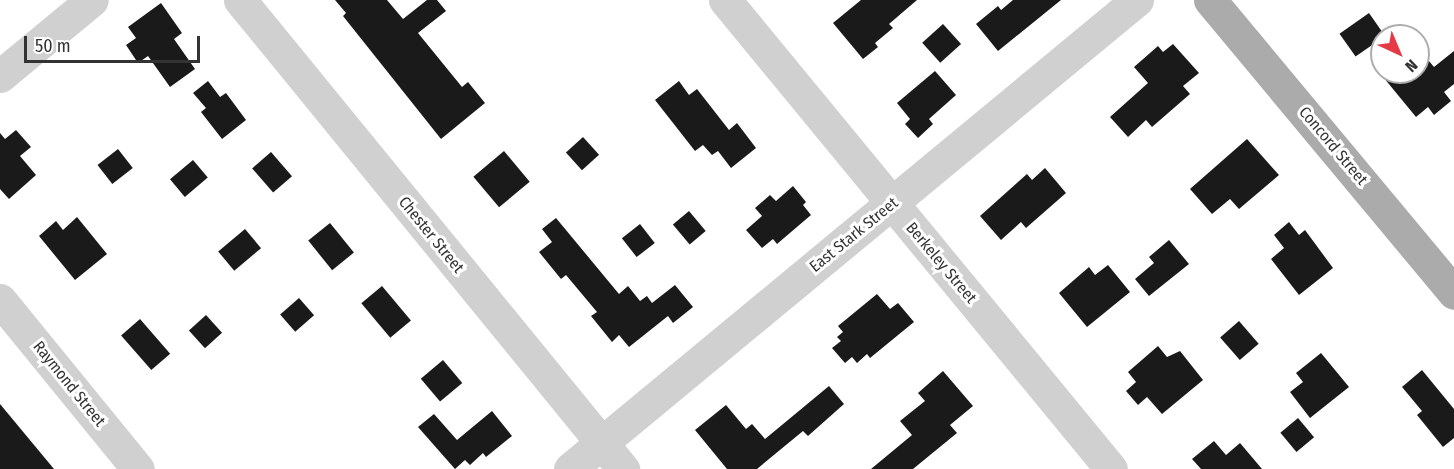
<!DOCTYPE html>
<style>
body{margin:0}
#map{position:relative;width:1454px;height:469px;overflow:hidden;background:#fff;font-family:"Fira Sans Condensed",sans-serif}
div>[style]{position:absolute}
.building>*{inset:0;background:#1a1a1a;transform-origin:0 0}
.minor>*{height:33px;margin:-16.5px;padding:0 16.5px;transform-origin:16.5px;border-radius:16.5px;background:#d0d0d0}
.major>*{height:33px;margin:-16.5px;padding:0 16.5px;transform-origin:16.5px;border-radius:16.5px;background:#ababab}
span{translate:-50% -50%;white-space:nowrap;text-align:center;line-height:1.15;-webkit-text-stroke:6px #fff;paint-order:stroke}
.street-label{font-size:16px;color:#333}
.north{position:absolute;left:1370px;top:24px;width:60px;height:60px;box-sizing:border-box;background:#fff;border:2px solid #adadad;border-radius:50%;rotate:136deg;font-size:16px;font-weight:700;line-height:24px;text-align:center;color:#333}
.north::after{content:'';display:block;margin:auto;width:21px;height:27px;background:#e63946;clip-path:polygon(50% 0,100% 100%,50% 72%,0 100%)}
.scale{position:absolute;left:24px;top:36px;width:176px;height:27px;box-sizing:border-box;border:3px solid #333;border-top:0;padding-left:8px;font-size:18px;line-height:21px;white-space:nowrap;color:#333;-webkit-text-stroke:4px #fff;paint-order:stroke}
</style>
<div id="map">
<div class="building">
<div style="clip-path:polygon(335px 0,387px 0,403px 19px,427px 0,437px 0,446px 11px,418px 33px,462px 87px,468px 82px,485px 103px,441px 139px,343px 16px,346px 13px)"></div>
<div style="clip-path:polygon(861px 0,917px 0,889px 24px,893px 28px,875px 43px,878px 47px,863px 59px,833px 23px)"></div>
<div style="clip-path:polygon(1013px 0,1061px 0,998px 51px,976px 24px,998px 6px,1001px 10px)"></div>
<div style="clip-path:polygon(161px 3px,182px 33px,174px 39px,195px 69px,170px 87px,148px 56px,138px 63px,126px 45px,136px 38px,128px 27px)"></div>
<div style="left:1369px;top:13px;width:28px;height:36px;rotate:55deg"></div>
<div style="left:943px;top:24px;width:27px;height:28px;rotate:48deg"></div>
<div style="clip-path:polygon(1173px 44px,1199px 73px,1183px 86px,1190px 94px,1152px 127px,1146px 120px,1128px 137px,1110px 117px,1148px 83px,1134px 67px,1158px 46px,1163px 52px)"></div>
<div style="clip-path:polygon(1418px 48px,1434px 67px,1454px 51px,1454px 84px,1444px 92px,1451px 101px,1434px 115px,1428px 107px,1416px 117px,1379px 72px,1418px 72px)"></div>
<div style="clip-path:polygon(935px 71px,956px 95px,929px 119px,933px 124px,918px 138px,905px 124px,910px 119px,897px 103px)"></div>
<div style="clip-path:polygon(208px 81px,220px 97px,226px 93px,246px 120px,222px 139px,201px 112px,206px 108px,193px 93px)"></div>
<div style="clip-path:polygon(679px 81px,689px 95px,697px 89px,729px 130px,737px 123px,756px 148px,731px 168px,718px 151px,712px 155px,703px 145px,695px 151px,655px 100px)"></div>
<div style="clip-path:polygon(16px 130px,31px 147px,20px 156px,36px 175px,9px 199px,0 189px,0 133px,5px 139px)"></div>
<div style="left:583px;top:137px;width:24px;height:23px;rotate:48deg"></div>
<div style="clip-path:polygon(1247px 139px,1279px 175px,1239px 209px,1230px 199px,1212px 214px,1190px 189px)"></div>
<div style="left:118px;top:149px;width:24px;height:26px;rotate:52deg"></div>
<div style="left:504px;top:151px;width:40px;height:40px;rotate:50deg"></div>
<div style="left:271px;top:152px;width:32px;height:25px;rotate:49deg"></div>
<div style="left:193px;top:160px;width:23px;height:30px;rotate:50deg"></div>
<div style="clip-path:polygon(1045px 168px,1066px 193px,1026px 228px,1021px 222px,1001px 240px,980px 216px,1027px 174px,1032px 180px)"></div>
<div style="clip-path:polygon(793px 186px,806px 202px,803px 205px,811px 215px,777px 244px,773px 239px,762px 248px,746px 230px,762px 216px,755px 208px,770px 195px,776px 201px)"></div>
<div style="left:689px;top:211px;width:26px;height:21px;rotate:50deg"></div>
<div style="clip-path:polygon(77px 217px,107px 254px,75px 280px,39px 236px,56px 221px,63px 230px)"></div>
<div style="clip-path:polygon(556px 218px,619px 294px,628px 286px,640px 301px,647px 296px,652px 303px,675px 285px,693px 307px,673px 323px,668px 316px,629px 347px,619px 335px,612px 342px,591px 316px,597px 312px,566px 275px,561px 279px,539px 252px,552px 242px,542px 229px)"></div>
<div style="clip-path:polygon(1289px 222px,1299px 235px,1305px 230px,1333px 268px,1299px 295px,1271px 259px,1284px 248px,1274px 235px)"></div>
<div style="left:330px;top:223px;width:38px;height:28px;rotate:51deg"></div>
<div style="left:640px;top:224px;width:24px;height:23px;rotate:52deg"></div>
<div style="left:245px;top:229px;width:25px;height:35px;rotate:50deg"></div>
<div style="clip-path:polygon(1169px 240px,1189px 264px,1149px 296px,1135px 279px,1154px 263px,1149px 257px)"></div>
<div style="clip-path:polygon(1108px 265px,1130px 292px,1087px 327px,1059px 293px,1089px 267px,1095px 275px)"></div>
<div style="left:382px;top:286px;width:45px;height:27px;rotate:50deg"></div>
<div style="clip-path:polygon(877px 294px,890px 309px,898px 303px,914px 322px,870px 358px,867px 354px,857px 363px,852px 357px,845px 363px,832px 348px,841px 341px,837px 337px,843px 332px,838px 326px)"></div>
<div style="left:299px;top:298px;width:23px;height:25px;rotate:49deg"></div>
<div style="left:206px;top:315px;width:24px;height:23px;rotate:48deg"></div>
<div style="left:140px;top:319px;width:46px;height:25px;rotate:49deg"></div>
<div style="left:1239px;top:321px;width:30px;height:25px;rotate:49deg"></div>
<div style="clip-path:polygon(1158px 346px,1167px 357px,1180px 351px,1203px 380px,1162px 414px,1147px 397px,1138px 405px,1126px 391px,1136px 382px,1128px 372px)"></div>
<div style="clip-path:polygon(1321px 353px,1349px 387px,1310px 418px,1290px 392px,1303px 382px,1296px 373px)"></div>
<div style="left:443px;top:360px;width:30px;height:29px;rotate:50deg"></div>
<div style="clip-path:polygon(1422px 370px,1454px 409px,1454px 438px,1443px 447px,1417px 415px,1422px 411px,1402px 387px)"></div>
<div style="clip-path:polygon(943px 371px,973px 406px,950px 425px,957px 433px,913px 469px,871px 469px,912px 435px,900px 421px,925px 401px,918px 393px)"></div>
<div style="clip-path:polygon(829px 386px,844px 404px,808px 436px,803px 431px,757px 469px,727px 469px,695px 430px,726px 405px,746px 429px,752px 424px,765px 439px)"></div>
<div style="clip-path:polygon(0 404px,54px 469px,0 469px)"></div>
<div style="clip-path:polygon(492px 411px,512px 436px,486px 457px,483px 453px,470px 465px,465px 460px,455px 469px,418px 427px,434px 414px,457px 440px)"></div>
<div style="left:1298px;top:418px;width:25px;height:23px;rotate:50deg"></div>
<div style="clip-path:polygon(1214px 441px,1226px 455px,1240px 443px,1262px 469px,1201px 469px,1192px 459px)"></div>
</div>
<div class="minor">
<div style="left:240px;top:0;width:606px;rotate:50.76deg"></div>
<div style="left:725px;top:0;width:607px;rotate:50.54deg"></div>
<div style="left:0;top:76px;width:119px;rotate:-39.6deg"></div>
<div style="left:0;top:300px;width:218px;rotate:50.8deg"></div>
<div style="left:570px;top:469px;width:736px;rotate:-39.6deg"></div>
</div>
<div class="major">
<div style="left:1210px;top:0;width:381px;rotate:50.2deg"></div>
</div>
<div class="street-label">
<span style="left:1333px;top:146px;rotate:50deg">Concord Street</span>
<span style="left:431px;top:235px;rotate:51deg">Chester Street</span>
<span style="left:854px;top:235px;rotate:-39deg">East Stark Street</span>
<span style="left:941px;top:263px;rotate:50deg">Berkeley Street</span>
<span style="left:69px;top:384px;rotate:51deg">Raymond Street</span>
</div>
<div class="north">N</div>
<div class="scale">50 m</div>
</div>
